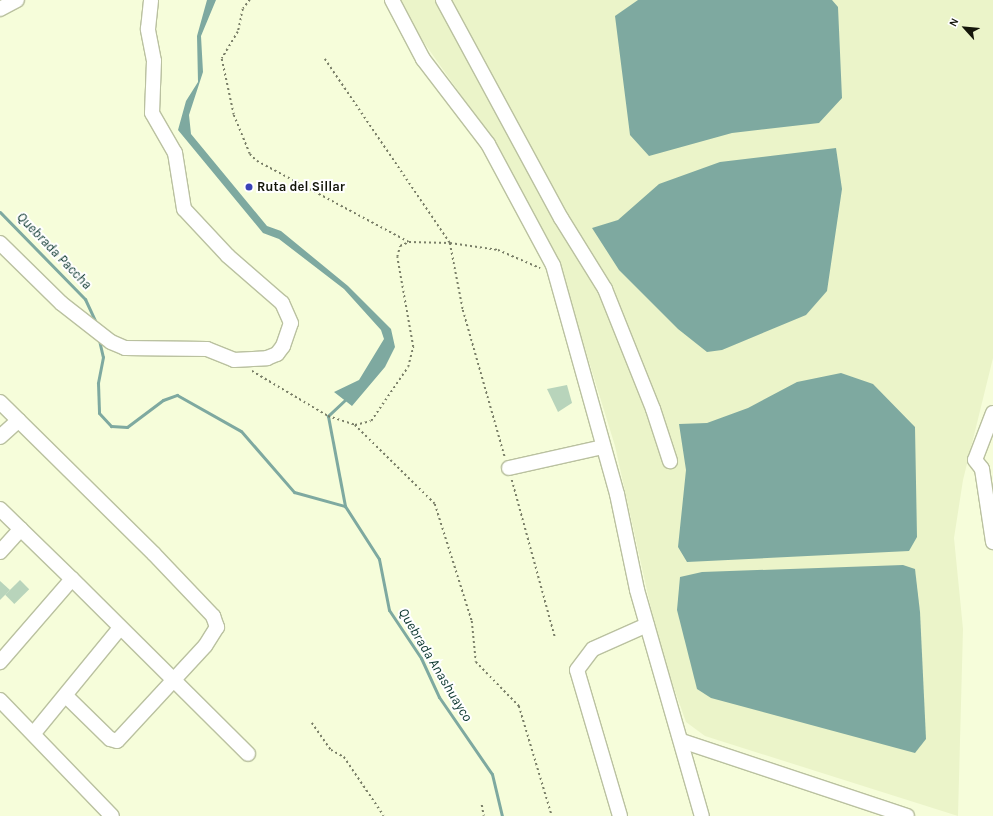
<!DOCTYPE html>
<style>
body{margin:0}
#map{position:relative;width:993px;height:816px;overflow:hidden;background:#f6fdda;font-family:Karla,sans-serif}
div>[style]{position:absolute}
.built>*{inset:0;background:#ebf4c9}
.water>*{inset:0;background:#7ea9a0}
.stream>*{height:3px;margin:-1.5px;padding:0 1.5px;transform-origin:1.5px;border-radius:1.5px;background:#7ea9a0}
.building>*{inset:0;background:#b8d4bb;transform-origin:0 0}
.path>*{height:1.5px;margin-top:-0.75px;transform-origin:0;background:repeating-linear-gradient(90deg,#7a7f68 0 2px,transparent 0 5px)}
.roads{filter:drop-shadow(1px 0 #bac1a0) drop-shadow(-1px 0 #bac1a0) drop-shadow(0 1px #bac1a0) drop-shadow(0 -1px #bac1a0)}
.minor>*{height:14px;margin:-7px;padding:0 7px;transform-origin:7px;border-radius:7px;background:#fff}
.dots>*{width:11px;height:11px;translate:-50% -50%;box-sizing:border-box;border:2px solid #fff;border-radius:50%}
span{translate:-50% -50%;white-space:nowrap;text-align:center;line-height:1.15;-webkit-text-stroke:4px #fff;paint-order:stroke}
.poi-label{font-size:13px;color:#14160a;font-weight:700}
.left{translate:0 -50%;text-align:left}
.water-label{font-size:14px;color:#0b362e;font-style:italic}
.north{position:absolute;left:945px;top:8px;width:40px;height:40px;-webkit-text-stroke:3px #fff;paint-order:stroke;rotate:297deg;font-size:11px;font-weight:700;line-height:16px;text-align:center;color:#14160a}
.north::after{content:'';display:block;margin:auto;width:14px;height:18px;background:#14160a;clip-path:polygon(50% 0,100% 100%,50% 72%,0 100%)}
</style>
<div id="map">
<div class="built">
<div style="clip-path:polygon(401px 0,993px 0,993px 358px,963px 480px,954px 538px,963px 629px,958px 816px,705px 736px,686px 722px,660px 649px,615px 446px,559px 264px,461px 95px,420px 37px)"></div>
</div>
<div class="water">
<div style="clip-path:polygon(207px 0,216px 0,201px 36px,203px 72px,189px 115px,191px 134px,267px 226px,281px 231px,348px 286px,391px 329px,395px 347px,385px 367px,352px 406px,334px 392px,359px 380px,384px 339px,381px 330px,344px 289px,279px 239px,263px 233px,178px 130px,186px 101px,198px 82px,197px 36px)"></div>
<div style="clip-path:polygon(638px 0,832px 0,838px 7px,842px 98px,819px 123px,732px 133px,649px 156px,630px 135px,615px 16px)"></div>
<div style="clip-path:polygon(836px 148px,842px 189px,827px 291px,806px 315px,722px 350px,707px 352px,678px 329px,619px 270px,592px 228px,618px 220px,659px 184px,720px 162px)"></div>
<div style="clip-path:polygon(841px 373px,873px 384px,915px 427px,917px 537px,909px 551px,687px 562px,678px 547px,686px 470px,679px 424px,707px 423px,748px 408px,797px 382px)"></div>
<div style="clip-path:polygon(903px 565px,915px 569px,920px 612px,926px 739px,915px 753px,711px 698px,697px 689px,677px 610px,680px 577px,702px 572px)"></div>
</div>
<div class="stream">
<div style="left:0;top:212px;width:122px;rotate:45.7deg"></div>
<div style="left:85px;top:299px;width:26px;rotate:65deg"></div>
<div style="left:99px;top:340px;width:17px;rotate:77deg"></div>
<div style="left:103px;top:357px;width:26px;rotate:101deg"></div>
<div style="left:98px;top:383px;width:30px;rotate:88deg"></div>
<div style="left:99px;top:413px;width:18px;rotate:47deg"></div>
<div style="left:111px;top:426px;width:16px;rotate:4deg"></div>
<div style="left:127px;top:427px;width:45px;rotate:-36.9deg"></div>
<div style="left:163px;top:400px;width:15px;rotate:-20deg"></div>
<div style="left:177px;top:395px;width:73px;rotate:29.4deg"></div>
<div style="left:241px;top:431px;width:81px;rotate:49deg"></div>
<div style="left:294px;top:492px;width:53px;rotate:15.4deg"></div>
<div style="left:346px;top:399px;width:25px;rotate:137deg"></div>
<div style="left:328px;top:416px;width:92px;rotate:79.3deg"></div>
<div style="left:345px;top:506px;width:63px;rotate:57.3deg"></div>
<div style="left:379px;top:559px;width:52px;rotate:78.9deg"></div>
<div style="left:389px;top:610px;width:58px;rotate:56.3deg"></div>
<div style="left:421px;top:658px;width:43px;rotate:65.2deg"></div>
<div style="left:439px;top:697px;width:93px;rotate:55.5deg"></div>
<div style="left:492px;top:774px;width:43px;rotate:76.6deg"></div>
</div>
<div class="building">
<div style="clip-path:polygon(567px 385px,572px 403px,558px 412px,547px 389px)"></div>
<div style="left:20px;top:580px;width:13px;height:21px;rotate:45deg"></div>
<div style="clip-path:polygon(0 581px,10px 590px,0 600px)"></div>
</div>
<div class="path">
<div style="left:250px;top:0;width:11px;rotate:128deg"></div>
<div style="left:243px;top:9px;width:24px;rotate:102deg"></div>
<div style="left:238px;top:32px;width:31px;rotate:121deg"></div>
<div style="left:222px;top:59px;width:57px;rotate:77.9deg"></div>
<div style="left:234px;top:115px;width:42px;rotate:67.7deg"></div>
<div style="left:250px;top:154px;width:10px;rotate:45deg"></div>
<div style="left:257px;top:161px;width:172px;rotate:28.1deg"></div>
<div style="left:325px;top:59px;width:222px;rotate:55.8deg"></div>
<div style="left:450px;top:243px;width:68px;rotate:79deg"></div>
<div style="left:463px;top:310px;width:153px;rotate:74.1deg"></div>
<div style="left:252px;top:371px;width:88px;rotate:30.6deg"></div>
<div style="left:328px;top:416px;width:28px;rotate:18deg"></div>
<div style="left:355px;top:425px;width:16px;rotate:-14deg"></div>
<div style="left:371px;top:421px;width:65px;rotate:-55.6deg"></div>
<div style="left:408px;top:367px;width:21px;rotate:-76deg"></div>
<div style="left:413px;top:347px;width:91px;rotate:-100.1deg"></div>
<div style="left:397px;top:257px;width:11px;rotate:-75deg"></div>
<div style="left:400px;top:246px;width:10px;rotate:-24deg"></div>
<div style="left:409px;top:242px;width:41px;rotate:1.4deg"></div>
<div style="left:450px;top:243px;width:49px;rotate:8.3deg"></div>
<div style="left:498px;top:250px;width:46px;rotate:23.2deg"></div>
<div style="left:355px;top:425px;width:112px;rotate:44.6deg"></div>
<div style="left:435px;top:504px;width:123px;rotate:72.5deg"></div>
<div style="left:472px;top:621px;width:41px;rotate:84.4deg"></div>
<div style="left:476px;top:662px;width:62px;rotate:45.7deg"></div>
<div style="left:519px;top:706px;width:115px;rotate:73.3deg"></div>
<div style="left:512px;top:480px;width:163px;rotate:74.7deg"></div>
<div style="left:312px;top:723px;width:33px;rotate:55deg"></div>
<div style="left:331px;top:750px;width:15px;rotate:28deg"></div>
<div style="left:344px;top:757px;width:71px;rotate:55.9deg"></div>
<div style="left:482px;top:805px;width:11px;rotate:80deg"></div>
</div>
<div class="roads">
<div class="minor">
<div style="left:392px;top:0;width:67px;rotate:62.3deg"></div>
<div style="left:423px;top:59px;width:107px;rotate:52.6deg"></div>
<div style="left:488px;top:144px;width:137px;rotate:61.8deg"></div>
<div style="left:553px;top:265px;width:238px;rotate:74.4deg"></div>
<div style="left:617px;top:494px;width:98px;rotate:78.2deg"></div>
<div style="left:637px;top:590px;width:235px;rotate:74deg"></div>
<div style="left:443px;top:0;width:248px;rotate:61.6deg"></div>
<div style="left:561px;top:218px;width:84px;rotate:58.2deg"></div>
<div style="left:605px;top:289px;width:129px;rotate:68.2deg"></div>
<div style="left:653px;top:409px;width:55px;rotate:71.9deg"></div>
<div style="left:0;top:9px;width:19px;rotate:-28deg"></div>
<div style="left:0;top:243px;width:86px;rotate:44.5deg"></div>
<div style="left:61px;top:303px;width:63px;rotate:38deg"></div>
<div style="left:111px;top:342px;width:15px;rotate:23deg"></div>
<div style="left:125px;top:348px;width:82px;rotate:0.7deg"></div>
<div style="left:207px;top:349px;width:29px;rotate:22deg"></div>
<div style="left:234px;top:360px;width:33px;rotate:-3deg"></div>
<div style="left:267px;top:358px;width:11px;rotate:-22deg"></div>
<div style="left:277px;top:354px;width:10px;rotate:-53deg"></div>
<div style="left:283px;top:346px;width:24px;rotate:-71deg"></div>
<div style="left:291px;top:323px;width:22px;rotate:-114deg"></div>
<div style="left:282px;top:303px;width:72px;rotate:-139deg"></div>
<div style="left:228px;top:256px;width:64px;rotate:-133.1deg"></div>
<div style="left:184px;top:209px;width:57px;rotate:-99.1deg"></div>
<div style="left:175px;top:153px;width:46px;rotate:-119.9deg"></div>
<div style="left:152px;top:113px;width:52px;rotate:-87.8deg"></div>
<div style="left:154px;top:61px;width:33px;rotate:-101deg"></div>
<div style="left:148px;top:29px;width:29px;rotate:-84deg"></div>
<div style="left:0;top:402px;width:216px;rotate:44.6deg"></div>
<div style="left:154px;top:554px;width:86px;rotate:46.4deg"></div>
<div style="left:213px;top:616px;width:12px;rotate:70deg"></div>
<div style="left:217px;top:627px;width:22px;rotate:122deg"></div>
<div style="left:205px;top:646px;width:129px;rotate:132.8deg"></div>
<div style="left:117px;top:741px;width:7px;rotate:-164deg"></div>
<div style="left:110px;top:739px;width:60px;rotate:-135.7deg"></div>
<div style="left:993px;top:413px;width:50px;rotate:111deg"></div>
<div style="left:975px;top:460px;width:11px;rotate:52deg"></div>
<div style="left:982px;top:469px;width:74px;rotate:81.4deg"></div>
<div style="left:0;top:437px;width:25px;rotate:-42deg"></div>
<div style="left:509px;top:468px;width:96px;rotate:-12.6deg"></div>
<div style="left:0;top:509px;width:100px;rotate:44.2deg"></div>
<div style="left:72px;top:579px;width:110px;rotate:130.9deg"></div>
<div style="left:0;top:552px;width:31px;rotate:-48deg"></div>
<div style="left:72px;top:579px;width:248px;rotate:44.8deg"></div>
<div style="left:0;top:700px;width:161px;rotate:46deg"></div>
<div style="left:34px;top:733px;width:136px;rotate:-50.7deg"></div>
<div style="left:682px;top:741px;width:237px;rotate:18.4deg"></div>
<div style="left:620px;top:816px;width:152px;rotate:-106.4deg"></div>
<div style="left:577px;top:670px;width:26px;rotate:-53deg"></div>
<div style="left:593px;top:649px;width:59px;rotate:-24deg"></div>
</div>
</div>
<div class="dots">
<div style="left:249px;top:187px;background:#3a43b7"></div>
</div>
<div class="poi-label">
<span class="left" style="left:257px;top:187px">Ruta del Sillar</span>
</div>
<div class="water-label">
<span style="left:54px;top:251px;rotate:46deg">Quebrada Paccha</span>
<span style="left:435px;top:665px;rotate:59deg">Quebrada Anashuayco</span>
</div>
<div class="north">N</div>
</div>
